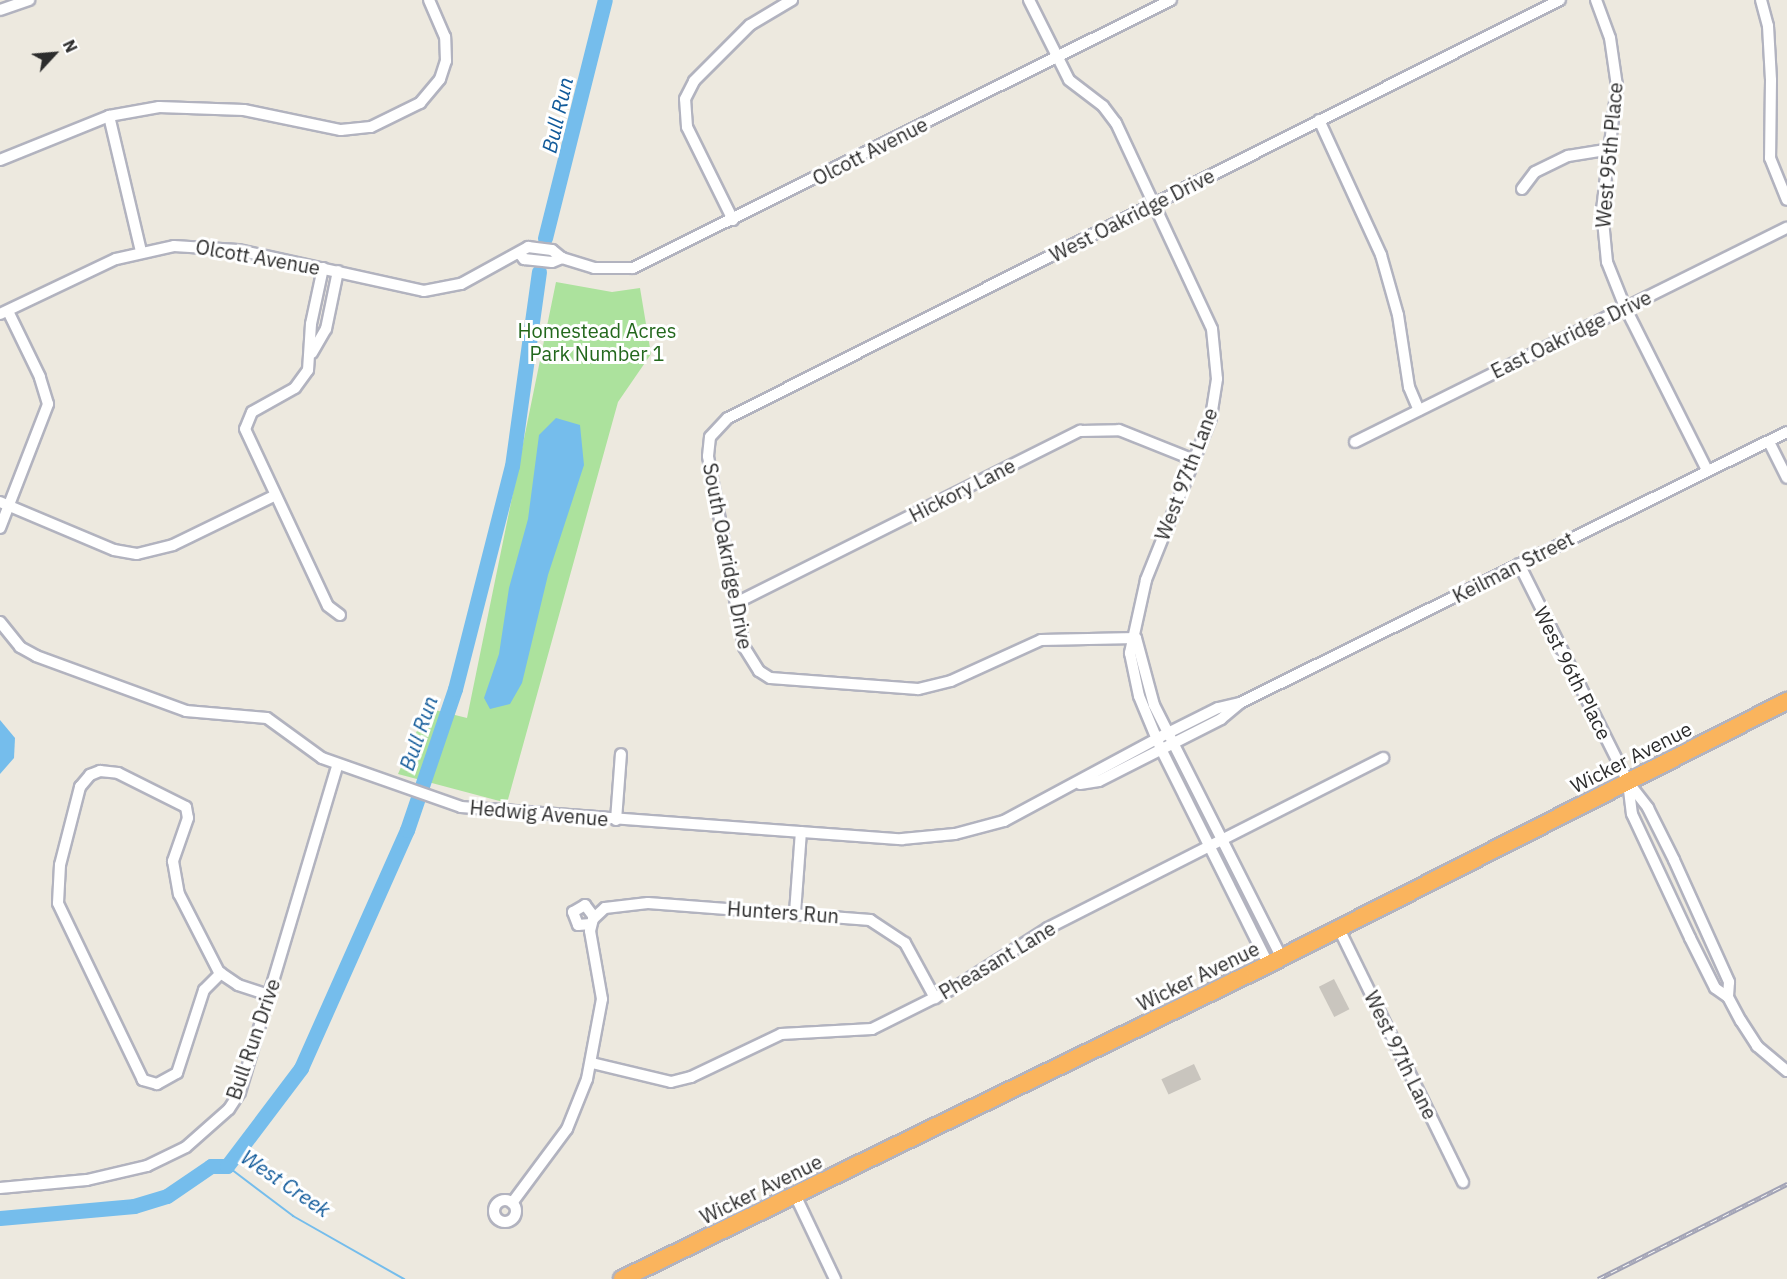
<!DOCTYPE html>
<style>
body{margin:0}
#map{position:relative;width:1787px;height:1279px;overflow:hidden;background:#ede9df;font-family:"IBM Plex Sans",sans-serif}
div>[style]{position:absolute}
.green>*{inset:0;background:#ace29d}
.water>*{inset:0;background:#75bdec}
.stream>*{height:2px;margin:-1px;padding:0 1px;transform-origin:1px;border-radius:1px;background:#75bdec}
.river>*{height:15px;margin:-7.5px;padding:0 7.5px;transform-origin:7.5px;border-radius:7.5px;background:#75bdec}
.building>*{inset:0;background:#c9c5be;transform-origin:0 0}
.roads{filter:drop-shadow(2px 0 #b2b3bf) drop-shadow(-2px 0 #b2b3bf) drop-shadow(0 2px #b2b3bf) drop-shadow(0 -2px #b2b3bf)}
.minor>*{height:10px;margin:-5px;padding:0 5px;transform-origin:5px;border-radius:5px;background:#fff}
.minor>.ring{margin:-5px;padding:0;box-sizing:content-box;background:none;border:10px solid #fff;border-radius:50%}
.highway>*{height:16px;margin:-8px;padding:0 8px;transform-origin:8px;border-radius:8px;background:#fab45d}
.rail>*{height:4.5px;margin-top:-2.25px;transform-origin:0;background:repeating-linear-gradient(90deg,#fff 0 7px,#a1a2b5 0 14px);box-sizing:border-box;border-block:2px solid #a1a2b5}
span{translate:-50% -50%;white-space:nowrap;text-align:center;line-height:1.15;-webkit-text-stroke:6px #fff;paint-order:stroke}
.street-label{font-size:20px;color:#2c2c2c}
.park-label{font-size:20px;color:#23681d}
.water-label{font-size:21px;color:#115a9a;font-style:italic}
.north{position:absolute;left:24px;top:24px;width:60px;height:60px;-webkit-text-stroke:4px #fff;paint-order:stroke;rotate:64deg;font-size:16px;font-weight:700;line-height:24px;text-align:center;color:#2c2c2c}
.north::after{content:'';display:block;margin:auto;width:21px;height:27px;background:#2c2c2c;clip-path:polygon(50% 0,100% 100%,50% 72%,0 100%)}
</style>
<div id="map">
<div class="green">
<div style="clip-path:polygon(556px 282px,612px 292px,640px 288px,651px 354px,618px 402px,507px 803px,398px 774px,427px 708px,467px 718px)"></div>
</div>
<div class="water">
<div style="clip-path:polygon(556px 418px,580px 425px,584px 465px,548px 575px,522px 683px,510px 704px,490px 709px,484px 698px,499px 654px,509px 588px,528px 519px,539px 435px)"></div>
<div style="clip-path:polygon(0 720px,15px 738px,14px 758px,0 774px)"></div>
</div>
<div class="stream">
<div style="left:227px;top:1166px;width:83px;rotate:37.1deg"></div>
<div style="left:293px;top:1216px;width:128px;rotate:29.6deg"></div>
</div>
<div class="river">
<div style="left:545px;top:238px;width:245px;rotate:-75.9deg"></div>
<div style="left:0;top:1218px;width:135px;rotate:-5.1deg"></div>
<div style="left:134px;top:1206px;width:34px;rotate:-17deg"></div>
<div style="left:167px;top:1196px;width:53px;rotate:-34.3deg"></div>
<div style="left:211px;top:1166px;width:16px"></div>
<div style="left:227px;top:1166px;width:123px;rotate:-52.9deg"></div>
<div style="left:301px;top:1068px;width:261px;rotate:-66deg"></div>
<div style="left:407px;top:830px;width:149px;rotate:-71.2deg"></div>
<div style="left:455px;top:689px;width:230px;rotate:-75.7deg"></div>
<div style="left:512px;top:466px;width:196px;rotate:-82.1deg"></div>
</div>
<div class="building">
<div style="left:1334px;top:979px;width:34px;height:17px;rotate:63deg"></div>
<div style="left:1194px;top:1064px;width:17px;height:36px;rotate:65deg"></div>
</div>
<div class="roads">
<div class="minor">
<div style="left:1029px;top:0;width:89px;rotate:63.4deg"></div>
<div style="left:1069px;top:80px;width:43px;rotate:37.4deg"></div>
<div style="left:1103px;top:106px;width:21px;rotate:53deg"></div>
<div style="left:1116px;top:123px;width:227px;rotate:65deg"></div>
<div style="left:1212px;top:329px;width:50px;rotate:84.3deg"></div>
<div style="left:1217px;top:379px;width:39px;rotate:99deg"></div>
<div style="left:1211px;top:418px;width:175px;rotate:111.9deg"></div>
<div style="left:1146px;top:580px;width:75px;rotate:102.4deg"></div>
<div style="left:1130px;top:653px;width:44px;rotate:78.2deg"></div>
<div style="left:1139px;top:696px;width:57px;rotate:67.5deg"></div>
<div style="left:1161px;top:749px;width:240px;rotate:63.5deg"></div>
<div style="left:1596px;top:0;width:40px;rotate:69.8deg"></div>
<div style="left:1610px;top:38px;width:49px;rotate:81.7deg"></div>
<div style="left:1617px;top:86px;width:125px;rotate:96.9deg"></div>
<div style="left:1602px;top:210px;width:52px;rotate:84.5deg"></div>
<div style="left:1607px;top:262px;width:48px;rotate:68.2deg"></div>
<div style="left:1625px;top:307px;width:182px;rotate:63.3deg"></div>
<div style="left:1761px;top:0;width:27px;rotate:75deg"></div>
<div style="left:1768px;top:26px;width:54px;rotate:86.8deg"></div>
<div style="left:1771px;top:80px;width:78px;rotate:90.7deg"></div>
<div style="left:1770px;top:158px;width:45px;rotate:68deg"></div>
<div style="left:0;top:10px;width:31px;rotate:-19deg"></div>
<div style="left:109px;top:116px;width:139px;rotate:76.7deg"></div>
<div style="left:1319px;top:120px;width:149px;rotate:65.3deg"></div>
<div style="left:1381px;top:255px;width:62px;rotate:74.2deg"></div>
<div style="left:1398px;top:315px;width:73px;rotate:81.3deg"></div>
<div style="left:1409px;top:387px;width:25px;rotate:67deg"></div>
<div style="left:0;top:160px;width:118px;rotate:-22deg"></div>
<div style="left:109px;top:116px;width:51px;rotate:-10.2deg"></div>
<div style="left:159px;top:107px;width:85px;rotate:2deg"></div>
<div style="left:244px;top:110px;width:99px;rotate:11.7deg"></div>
<div style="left:341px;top:130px;width:30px;rotate:-6deg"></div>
<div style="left:371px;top:127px;width:55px;rotate:-26.1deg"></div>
<div style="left:420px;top:103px;width:31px;rotate:-50deg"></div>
<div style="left:440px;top:79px;width:19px;rotate:-72deg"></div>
<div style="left:446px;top:61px;width:24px;rotate:-92deg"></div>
<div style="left:445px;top:37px;width:40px;rotate:-113.4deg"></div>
<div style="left:1522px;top:189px;width:21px;rotate:-53deg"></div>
<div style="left:1535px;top:172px;width:37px;rotate:-26deg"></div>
<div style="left:1568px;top:156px;width:44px;rotate:-9.2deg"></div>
<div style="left:733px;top:220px;width:104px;rotate:-116.3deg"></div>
<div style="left:687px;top:127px;width:28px;rotate:-94deg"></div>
<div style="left:685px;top:99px;width:20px;rotate:-63deg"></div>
<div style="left:694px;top:81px;width:79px;rotate:-45deg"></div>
<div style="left:750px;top:25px;width:49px;rotate:-30.8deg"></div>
<div style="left:519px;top:253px;width:8px;rotate:50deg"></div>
<div style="left:524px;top:259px;width:28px;rotate:6deg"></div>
<div style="left:552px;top:262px;width:11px;rotate:-22deg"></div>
<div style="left:323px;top:268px;width:57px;rotate:102.1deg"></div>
<div style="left:311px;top:324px;width:46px;rotate:93.7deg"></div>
<div style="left:308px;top:370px;width:22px;rotate:126deg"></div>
<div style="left:295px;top:388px;width:49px;rotate:150.8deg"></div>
<div style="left:252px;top:412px;width:18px;rotate:112deg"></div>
<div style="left:245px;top:429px;width:195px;rotate:64.9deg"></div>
<div style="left:328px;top:606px;width:15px;rotate:37deg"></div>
<div style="left:0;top:314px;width:128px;rotate:-25.4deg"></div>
<div style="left:116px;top:259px;width:59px;rotate:-12.6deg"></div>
<div style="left:174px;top:246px;width:64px;rotate:3.6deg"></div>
<div style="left:238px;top:250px;width:190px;rotate:12.4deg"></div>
<div style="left:424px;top:291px;width:38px;rotate:-11deg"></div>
<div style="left:461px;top:284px;width:77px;rotate:-28.9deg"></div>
<div style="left:528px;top:247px;width:24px;rotate:7deg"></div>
<div style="left:552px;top:250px;width:13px;rotate:39deg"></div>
<div style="left:562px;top:258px;width:34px;rotate:17deg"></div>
<div style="left:594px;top:268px;width:39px"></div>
<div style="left:633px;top:268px;width:601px;rotate:-26.48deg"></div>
<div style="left:312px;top:353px;width:28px;rotate:-60deg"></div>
<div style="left:326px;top:329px;width:59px;rotate:-78.3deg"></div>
<div style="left:1355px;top:442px;width:482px;rotate:-26.4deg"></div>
<div style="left:1769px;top:442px;width:40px;rotate:63.4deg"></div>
<div style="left:0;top:502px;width:124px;rotate:22.8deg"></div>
<div style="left:114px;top:550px;width:23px;rotate:10deg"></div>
<div style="left:137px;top:554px;width:37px;rotate:-14deg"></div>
<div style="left:173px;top:545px;width:112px;rotate:-25.9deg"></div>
<div style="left:0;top:528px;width:133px;rotate:-68.8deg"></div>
<div style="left:48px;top:404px;width:28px;rotate:-107deg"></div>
<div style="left:40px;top:377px;width:73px;rotate:-115.9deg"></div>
<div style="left:1519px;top:564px;width:244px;rotate:63.4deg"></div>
<div style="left:1628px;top:782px;width:33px;rotate:52deg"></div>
<div style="left:1648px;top:808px;width:58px;rotate:63.4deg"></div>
<div style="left:1674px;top:860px;width:134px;rotate:65.7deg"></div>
<div style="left:1729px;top:982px;width:15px;rotate:94deg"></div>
<div style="left:1728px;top:997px;width:27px;rotate:62deg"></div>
<div style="left:1741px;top:1021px;width:30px;rotate:57deg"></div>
<div style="left:1757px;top:1046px;width:39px;rotate:40deg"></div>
<div style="left:736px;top:603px;width:385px;rotate:-26.6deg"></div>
<div style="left:1080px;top:431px;width:39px;rotate:-1deg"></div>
<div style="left:1119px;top:430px;width:81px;rotate:21.8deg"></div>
<div style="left:0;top:622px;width:32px;rotate:51deg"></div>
<div style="left:20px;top:647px;width:18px;rotate:29deg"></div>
<div style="left:36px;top:656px;width:160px;rotate:20.1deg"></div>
<div style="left:186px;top:711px;width:81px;rotate:4.9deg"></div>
<div style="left:267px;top:718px;width:68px;rotate:36deg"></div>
<div style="left:322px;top:758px;width:147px;rotate:19.4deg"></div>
<div style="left:461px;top:807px;width:442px;rotate:4.2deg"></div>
<div style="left:902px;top:839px;width:53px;rotate:-5.4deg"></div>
<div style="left:955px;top:834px;width:51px;rotate:-14.9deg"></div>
<div style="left:1004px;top:821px;width:175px;rotate:-28.3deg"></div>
<div style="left:1158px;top:738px;width:67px;rotate:-26.6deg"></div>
<div style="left:1218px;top:708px;width:23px;rotate:-13deg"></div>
<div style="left:1136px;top:638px;width:95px;rotate:178.8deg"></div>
<div style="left:1041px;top:640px;width:99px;rotate:155.5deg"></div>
<div style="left:951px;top:681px;width:34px;rotate:166deg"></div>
<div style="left:918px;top:689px;width:148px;rotate:-175.7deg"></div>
<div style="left:770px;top:678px;width:13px;rotate:-148deg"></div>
<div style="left:759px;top:671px;width:28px;rotate:-122deg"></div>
<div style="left:744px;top:647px;width:194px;rotate:-100.7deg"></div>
<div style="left:708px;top:456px;width:19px;rotate:-84deg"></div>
<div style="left:710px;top:437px;width:26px;rotate:-47deg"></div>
<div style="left:728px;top:418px;width:931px;rotate:-26.68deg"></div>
<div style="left:1136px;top:638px;width:69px;rotate:75deg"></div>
<div style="left:1154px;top:705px;width:284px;rotate:63.2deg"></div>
<div style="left:1628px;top:782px;width:32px;rotate:83deg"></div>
<div style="left:1632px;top:814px;width:137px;rotate:64.9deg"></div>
<div style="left:1690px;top:938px;width:56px;rotate:63.4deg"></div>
<div style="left:1715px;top:988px;width:16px;rotate:35deg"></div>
<div style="left:1080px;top:784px;width:19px;rotate:-9deg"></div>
<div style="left:1099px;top:781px;width:137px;rotate:-26.9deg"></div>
<div style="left:1221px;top:719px;width:25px;rotate:-40deg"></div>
<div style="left:1240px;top:703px;width:610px;rotate:-26.36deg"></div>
<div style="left:616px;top:820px;width:66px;rotate:-85.7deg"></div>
<div style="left:795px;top:913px;width:81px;rotate:-85.8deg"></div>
<div style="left:591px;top:924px;width:13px;rotate:176deg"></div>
<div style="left:578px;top:925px;width:14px;rotate:-111deg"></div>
<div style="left:573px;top:912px;width:14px;rotate:-30deg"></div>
<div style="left:585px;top:905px;width:15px;rotate:53deg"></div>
<div style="left:1339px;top:929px;width:282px;rotate:63.9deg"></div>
<div style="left:221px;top:973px;width:24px;rotate:135deg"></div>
<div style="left:204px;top:990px;width:87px;rotate:108deg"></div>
<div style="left:177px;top:1073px;width:23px;rotate:151deg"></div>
<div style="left:157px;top:1084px;width:15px;rotate:-164deg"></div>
<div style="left:143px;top:1080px;width:196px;rotate:-115.7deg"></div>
<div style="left:58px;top:903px;width:38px;rotate:-87deg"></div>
<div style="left:60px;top:865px;width:81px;rotate:-75.6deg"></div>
<div style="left:80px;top:787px;width:16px;rotate:-50deg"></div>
<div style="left:90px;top:775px;width:11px;rotate:-22deg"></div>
<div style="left:100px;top:771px;width:18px;rotate:6deg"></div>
<div style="left:118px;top:773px;width:76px;rotate:26.6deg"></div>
<div style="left:186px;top:807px;width:11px;rotate:80deg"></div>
<div style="left:188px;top:818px;width:46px;rotate:109.2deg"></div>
<div style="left:173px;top:861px;width:34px;rotate:80deg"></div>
<div style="left:179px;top:894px;width:88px;rotate:62.9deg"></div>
<div style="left:219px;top:972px;width:23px;rotate:34deg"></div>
<div style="left:238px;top:985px;width:33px;rotate:18deg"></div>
<div style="left:592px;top:1063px;width:81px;rotate:13.5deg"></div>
<div style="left:671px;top:1082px;width:21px;rotate:-14deg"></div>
<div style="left:691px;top:1077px;width:100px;rotate:-25.5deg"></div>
<div style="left:781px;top:1034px;width:91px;rotate:-3.1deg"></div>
<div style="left:872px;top:1029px;width:94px;rotate:-26.6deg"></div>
<div style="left:956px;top:987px;width:109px;rotate:-32.7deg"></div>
<div style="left:1048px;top:928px;width:376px;rotate:-26.9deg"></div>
<div style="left:0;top:1188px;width:87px;rotate:-5.3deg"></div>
<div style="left:87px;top:1180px;width:62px;rotate:-13.1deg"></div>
<div style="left:147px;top:1166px;width:43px;rotate:-26deg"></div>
<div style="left:186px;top:1147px;width:57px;rotate:-41.5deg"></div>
<div style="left:229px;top:1109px;width:20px;rotate:-57deg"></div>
<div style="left:240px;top:1092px;width:342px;rotate:-73.4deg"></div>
<div style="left:796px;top:1197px;width:91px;rotate:64.6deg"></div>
<div class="ring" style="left:494px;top:1200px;width:12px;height:12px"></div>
<div style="left:512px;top:1203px;width:92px;rotate:-53.4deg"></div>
<div style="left:567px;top:1129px;width:54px;rotate:-68.2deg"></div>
<div style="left:587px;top:1079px;width:81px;rotate:-79.4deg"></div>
<div style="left:602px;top:999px;width:69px;rotate:-100deg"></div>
<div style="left:590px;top:931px;width:12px;rotate:-76deg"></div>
<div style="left:593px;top:919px;width:16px;rotate:-43deg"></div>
<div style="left:605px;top:908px;width:43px;rotate:-6.6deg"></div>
<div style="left:648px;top:903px;width:223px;rotate:4.4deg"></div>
<div style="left:870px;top:920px;width:42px;rotate:33.3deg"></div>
<div style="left:905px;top:943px;width:63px;rotate:61.4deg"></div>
</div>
<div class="highway">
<div style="left:622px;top:1279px;width:704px;rotate:-25.95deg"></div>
<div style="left:1255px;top:971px;width:597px;rotate:-26.91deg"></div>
</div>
</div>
<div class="rail">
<div style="left:1598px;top:1279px;width:212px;rotate:-26.7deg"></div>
</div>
<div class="street-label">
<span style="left:870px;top:151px;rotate:-27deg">Olcott Avenue</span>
<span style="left:1609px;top:155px;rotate:-85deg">West 95th Place</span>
<span style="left:1132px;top:215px;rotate:-27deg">West Oakridge Drive</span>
<span style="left:258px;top:257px;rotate:10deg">Olcott Avenue</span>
<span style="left:1571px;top:334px;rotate:-26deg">East Oakridge Drive</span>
<span style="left:1186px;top:474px;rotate:-69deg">West 97th Lane</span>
<span style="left:962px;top:490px;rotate:-27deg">Hickory Lane</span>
<span style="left:728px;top:556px;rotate:79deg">South Oakridge Drive</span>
<span style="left:1513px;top:567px;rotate:-27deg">Keilman Street</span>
<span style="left:1573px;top:673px;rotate:63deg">West 96th Place</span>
<span style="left:1631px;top:757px;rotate:-27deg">Wicker Avenue</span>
<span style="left:539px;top:813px;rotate:5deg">Hedwig Avenue</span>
<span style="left:783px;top:912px;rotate:4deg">Hunters Run</span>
<span style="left:997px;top:960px;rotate:-31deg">Pheasant Lane</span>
<span style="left:1198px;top:976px;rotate:-26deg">Wicker Avenue</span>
<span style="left:253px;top:1039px;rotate:-71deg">Bull Run Drive</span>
<span style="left:1401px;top:1055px;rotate:64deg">West 97th Lane</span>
<span style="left:761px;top:1189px;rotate:-26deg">Wicker Avenue</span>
</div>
<div class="park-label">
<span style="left:597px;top:342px">Homestead Acres<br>Park Number 1</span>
</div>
<div class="water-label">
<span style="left:557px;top:115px;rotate:-77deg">Bull Run</span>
<span style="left:418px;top:733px;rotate:-71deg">Bull Run</span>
<span style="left:286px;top:1183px;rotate:34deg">West Creek</span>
</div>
<div class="north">N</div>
</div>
